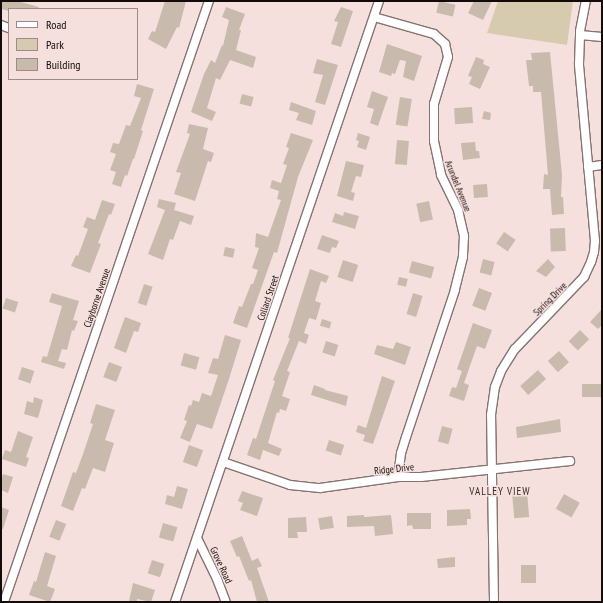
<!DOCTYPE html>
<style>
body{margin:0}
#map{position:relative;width:603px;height:603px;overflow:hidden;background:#f6e0dd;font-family:"PT Sans Narrow",sans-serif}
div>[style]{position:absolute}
.green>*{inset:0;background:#d7cbaf}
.building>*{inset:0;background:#c9baae;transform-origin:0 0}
.roads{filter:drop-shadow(1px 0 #867370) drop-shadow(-1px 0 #867370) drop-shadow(0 1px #867370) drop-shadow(0 -1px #867370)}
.street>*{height:8px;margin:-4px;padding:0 4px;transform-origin:4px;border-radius:4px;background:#fff}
span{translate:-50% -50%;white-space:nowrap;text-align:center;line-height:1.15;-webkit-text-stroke:3px #f6e0dd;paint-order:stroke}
.street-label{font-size:10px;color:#120b0a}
.neighbourhood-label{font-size:11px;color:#392a28;letter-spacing:1px}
.frame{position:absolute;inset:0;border:2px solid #120b0a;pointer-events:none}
.legend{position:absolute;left:8px;top:8px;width:130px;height:72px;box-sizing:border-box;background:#f6e0dd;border:1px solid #9b8b89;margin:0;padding:5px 7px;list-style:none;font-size:12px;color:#120b0a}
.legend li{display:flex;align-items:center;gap:8px;height:20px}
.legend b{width:20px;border:1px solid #9b8b89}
</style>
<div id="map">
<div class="green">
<div style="clip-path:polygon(498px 1px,573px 1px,567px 45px,487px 33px)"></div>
</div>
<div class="building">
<div style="clip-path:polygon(1px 1px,17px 1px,39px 7px,38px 9px,9px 9px,9px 11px,1px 9px)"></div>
<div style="clip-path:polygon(165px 1px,186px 1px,179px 28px,177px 27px,166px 49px,148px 39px,152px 31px,155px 32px)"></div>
<div style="left:439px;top:1px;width:17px;height:12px;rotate:13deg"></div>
<div style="clip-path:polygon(474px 1px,492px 1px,483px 20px,468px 13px)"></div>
<div style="clip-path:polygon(226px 7px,245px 14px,239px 30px,241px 30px,236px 50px,256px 57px,253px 68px,230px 60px,220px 80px,216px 78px,207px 108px,216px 112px,212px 121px,191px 112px,204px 74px,211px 60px,215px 63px,222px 45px,223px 46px,229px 20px,222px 17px)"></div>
<div style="clip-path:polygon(341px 7px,353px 11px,341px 47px,331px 44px,338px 22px,334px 21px)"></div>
<div style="clip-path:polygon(387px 44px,422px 56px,414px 81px,403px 77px,406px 61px,400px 60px,395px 74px,392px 73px,391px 76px,379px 72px)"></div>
<div style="clip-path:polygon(550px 52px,562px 175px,561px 197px,563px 197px,564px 214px,552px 215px,550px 189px,543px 189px,544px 174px,548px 175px,541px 92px,533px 92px,533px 86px,529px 86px,526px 60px,532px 60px,531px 53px)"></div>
<div style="clip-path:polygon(476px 57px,484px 60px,483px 64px,490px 67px,480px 89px,469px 84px,472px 77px,468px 76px)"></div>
<div style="clip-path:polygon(317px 59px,338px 65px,325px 105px,315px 102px,323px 75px,313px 73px)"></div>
<div style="clip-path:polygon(137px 84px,154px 89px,141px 130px,143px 131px,134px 159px,133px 159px,127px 176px,125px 175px,121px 187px,112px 184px,116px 172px,110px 170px,116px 154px,110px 152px,113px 143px,119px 144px,126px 125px,130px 126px,141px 98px,134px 96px)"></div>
<div style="clip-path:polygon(372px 91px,388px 97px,378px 126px,370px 123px,374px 109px,367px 107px)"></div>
<div style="left:242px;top:94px;width:12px;height:10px;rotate:14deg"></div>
<div style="left:400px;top:97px;width:12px;height:28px;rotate:9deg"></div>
<div style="clip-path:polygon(291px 102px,316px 111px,312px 125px,296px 120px,299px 113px,289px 110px)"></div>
<div style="left:472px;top:107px;width:16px;height:18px;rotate:86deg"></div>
<div style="clip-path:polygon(484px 111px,491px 113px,490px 120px,482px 119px)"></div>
<div style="clip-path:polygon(189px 124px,208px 128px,203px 149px,214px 153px,211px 162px,208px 161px,195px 201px,174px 194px,181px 173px,176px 172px,190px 134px,187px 133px)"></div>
<div style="clip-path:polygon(291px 133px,313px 140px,298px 177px,277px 253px,274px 252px,247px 328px,233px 323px,239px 306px,242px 307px,251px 284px,253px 284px,258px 270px,252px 268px,259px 248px,255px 247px,256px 233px,268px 237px,281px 200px,277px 199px,279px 191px,270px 188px,272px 180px,281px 183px,287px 165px,283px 164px,289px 148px,286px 147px)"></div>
<div style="clip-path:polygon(358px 133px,370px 137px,366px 150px,357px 147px,359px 141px,356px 140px)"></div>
<div style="left:397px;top:140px;width:12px;height:24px;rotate:5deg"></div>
<div style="clip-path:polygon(475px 142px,476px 151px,479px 151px,480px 158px,463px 160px,461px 143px)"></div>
<div style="clip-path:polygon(346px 161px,364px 165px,361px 177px,356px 176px,351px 192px,355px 193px,353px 201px,337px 196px)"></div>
<div style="left:487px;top:184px;width:13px;height:14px;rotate:86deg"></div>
<div style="clip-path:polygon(159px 199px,176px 203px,174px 210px,194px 216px,191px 225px,180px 221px,173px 240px,170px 239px,163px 260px,148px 254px,165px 210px,157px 207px)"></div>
<div style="clip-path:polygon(102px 200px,115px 204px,111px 215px,109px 214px,98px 243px,101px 244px,90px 273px,71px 266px,76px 255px,78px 256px,88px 229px,83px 227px,87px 217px,95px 220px)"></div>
<div style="left:429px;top:201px;width:19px;height:13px;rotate:78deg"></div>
<div style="clip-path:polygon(344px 212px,359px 216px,355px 229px,332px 222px,335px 213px,343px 216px)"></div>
<div style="left:565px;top:228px;width:23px;height:15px;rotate:88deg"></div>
<div style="left:504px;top:232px;width:14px;height:14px;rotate:34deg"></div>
<div style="clip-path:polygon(322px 235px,339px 241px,336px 248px,332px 247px,330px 253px,317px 249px)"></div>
<div style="left:225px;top:247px;width:10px;height:9px;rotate:11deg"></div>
<div style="left:483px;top:259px;width:12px;height:14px;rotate:14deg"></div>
<div style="clip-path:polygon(548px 259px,555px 267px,546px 277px,536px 271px)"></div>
<div style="left:343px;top:260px;width:16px;height:18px;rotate:18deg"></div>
<div style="left:412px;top:261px;width:23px;height:12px;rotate:15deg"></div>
<div style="clip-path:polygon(310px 269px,329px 276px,326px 283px,321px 281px,315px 301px,321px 303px,316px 320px,309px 318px,304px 333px,309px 335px,306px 344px,299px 341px,287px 371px,290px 372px,282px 396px,290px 399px,286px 411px,280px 409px,279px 413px,277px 412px,268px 443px,282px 449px,279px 456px,263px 450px,260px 460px,247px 455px,253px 438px,256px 439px,275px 381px,273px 380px,290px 338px,288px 338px)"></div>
<div style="left:399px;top:277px;width:9px;height:8px;rotate:13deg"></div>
<div style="left:144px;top:284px;width:9px;height:20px;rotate:18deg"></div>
<div style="left:479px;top:288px;width:14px;height:19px;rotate:21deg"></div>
<div style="clip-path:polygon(52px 293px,79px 301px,73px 320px,78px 321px,74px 331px,72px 330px,67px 350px,62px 349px,58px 361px,66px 363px,64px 369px,41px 362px,43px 356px,47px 357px,62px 306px,49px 302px)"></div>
<div style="left:413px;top:293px;width:10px;height:22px;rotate:17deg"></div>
<div style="left:6px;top:298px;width:13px;height:11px;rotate:18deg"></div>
<div style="clip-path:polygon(602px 309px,602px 325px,598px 329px,590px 322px)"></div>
<div style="clip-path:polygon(125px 317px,141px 323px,138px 332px,134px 331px,126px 353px,114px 348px)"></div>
<div style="left:322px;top:319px;width:10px;height:7px;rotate:17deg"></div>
<div style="clip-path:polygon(473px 323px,492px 330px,485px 349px,477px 346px,464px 383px,469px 385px,464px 401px,449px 396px,452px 387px,456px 388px,462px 371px,457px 369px)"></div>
<div style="left:580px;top:330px;width:13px;height:16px;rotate:45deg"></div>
<div style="clip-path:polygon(225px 335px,241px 340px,229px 379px,212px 429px,197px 424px,190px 442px,180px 438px,187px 421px,184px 420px,189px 405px,191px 406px,193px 400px,199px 402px,202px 393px,211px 396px,218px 375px,208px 373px,213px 358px,218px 359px)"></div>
<div style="left:326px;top:341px;width:13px;height:12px;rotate:18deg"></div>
<div style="clip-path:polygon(396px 342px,411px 347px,405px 365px,374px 354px,377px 345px,393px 349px)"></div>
<div style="left:559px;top:351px;width:15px;height:15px;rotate:48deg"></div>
<div style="left:184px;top:353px;width:16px;height:13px;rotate:15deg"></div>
<div style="left:109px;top:362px;width:14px;height:16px;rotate:21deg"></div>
<div style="left:22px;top:367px;width:13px;height:13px;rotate:18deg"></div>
<div style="left:538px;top:370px;width:12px;height:24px;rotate:48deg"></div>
<div style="clip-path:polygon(382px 376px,395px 381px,373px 444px,363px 441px,365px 435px,356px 432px,358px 425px,366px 428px)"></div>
<div style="left:602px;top:384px;width:13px;height:20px;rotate:90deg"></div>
<div style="clip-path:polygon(314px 385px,325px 389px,325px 390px,348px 396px,346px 406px,311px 395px)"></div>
<div style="clip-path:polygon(34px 397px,43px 400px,38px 418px,24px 414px,27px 401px,33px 403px)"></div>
<div style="clip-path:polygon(96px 404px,115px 410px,105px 440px,114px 443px,105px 472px,93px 468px,85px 489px,82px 488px,73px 511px,61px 506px,73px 472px,76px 473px,83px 454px,93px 424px,90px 423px)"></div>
<div style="clip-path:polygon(560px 419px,561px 432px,517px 438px,516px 427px)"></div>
<div style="left:442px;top:426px;width:11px;height:16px;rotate:15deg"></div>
<div style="clip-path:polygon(18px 431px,33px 437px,26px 457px,29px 458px,26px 467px,2px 459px,5px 450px,11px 452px)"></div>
<div style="left:329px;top:440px;width:16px;height:11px;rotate:18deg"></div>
<div style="left:189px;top:445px;width:15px;height:18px;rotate:20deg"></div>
<div style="clip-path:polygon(3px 474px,13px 477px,8px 493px,1px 490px,1px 480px)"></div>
<div style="clip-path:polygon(177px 486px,188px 489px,182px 509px,165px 504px,167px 495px,174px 497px)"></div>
<div style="clip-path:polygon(242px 491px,263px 498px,257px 516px,240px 510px,243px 503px,238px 501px)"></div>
<div style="left:527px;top:492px;width:25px;height:15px;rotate:85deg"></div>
<div style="left:564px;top:494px;width:18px;height:17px;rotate:29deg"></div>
<div style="clip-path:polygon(1px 507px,9px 510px,3px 529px,1px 529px)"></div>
<div style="clip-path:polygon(470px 509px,471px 519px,467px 519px,467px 525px,447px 526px,447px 510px)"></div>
<div style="clip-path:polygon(407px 513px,431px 513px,431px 529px,413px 529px,412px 525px,407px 526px)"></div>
<div style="clip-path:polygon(364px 515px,364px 517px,391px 515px,393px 534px,375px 536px,374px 526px,347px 527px,347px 516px)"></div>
<div style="left:332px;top:516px;width:12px;height:14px;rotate:81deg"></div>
<div style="clip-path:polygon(306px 517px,307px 532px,297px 532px,298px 538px,288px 538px,288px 518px)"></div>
<div style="left:56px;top:520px;width:11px;height:18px;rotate:22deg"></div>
<div style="left:163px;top:523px;width:15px;height:15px;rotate:16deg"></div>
<div style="clip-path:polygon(242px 536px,252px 561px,258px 558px,262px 566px,257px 568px,269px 602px,257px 602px,251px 580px,249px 581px,239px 556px,237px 557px,230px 541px)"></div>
<div style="clip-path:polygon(45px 552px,56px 556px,47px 586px,55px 589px,50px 602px,29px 595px,34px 581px,36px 582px)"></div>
<div style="clip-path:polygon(455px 557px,455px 567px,438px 568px,437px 559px)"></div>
<div style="left:152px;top:560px;width:13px;height:14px;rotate:18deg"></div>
<div style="left:521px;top:565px;width:15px;height:18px"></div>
<div style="clip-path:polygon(133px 583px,155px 590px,151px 602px,137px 599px,137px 602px,129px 601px)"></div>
</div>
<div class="roads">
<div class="street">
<div style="left:374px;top:17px;width:62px;rotate:15.8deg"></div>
<div style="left:434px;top:34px;width:15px;rotate:42deg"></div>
<div style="left:445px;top:44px;width:13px;rotate:77deg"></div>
<div style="left:448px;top:57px;width:49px;rotate:106.6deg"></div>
<div style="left:434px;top:104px;width:37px;rotate:90deg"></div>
<div style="left:434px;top:141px;width:35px;rotate:78deg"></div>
<div style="left:441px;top:175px;width:39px;rotate:64deg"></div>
<div style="left:458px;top:210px;width:27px;rotate:77deg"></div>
<div style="left:464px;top:236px;width:21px;rotate:93deg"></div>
<div style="left:463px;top:257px;width:34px;rotate:104deg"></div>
<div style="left:455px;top:290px;width:155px;rotate:108.4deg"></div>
<div style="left:406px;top:437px;width:17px;rotate:107deg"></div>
<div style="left:401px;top:453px;width:24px;rotate:97deg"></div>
<div style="left:1px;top:25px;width:9px;rotate:21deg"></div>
<div style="left:580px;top:35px;width:22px;rotate:5deg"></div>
<div style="left:588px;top:167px;width:14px;rotate:-8deg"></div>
<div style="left:223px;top:462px;width:71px;rotate:18.9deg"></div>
<div style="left:290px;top:485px;width:30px;rotate:6deg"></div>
<div style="left:320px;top:488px;width:79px;rotate:-8deg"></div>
<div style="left:398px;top:477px;width:23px"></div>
<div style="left:421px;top:477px;width:150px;rotate:-6.1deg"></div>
<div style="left:197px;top:538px;width:46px;rotate:64deg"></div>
<div style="left:217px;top:579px;width:25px;rotate:69deg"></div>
<div style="left:4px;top:602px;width:635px;rotate:-71.17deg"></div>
<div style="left:175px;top:602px;width:635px;rotate:-71.25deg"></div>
<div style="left:494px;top:602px;width:187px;rotate:-90.9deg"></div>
<div style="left:491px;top:415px;width:28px;rotate:-82deg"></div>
<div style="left:495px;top:387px;width:17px;rotate:-69deg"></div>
<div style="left:501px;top:371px;width:26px;rotate:-58deg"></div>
<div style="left:515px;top:349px;width:100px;rotate:-46.2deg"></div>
<div style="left:584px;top:277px;width:17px;rotate:-65deg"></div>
<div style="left:591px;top:262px;width:10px;rotate:-73deg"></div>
<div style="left:594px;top:252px;width:11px;rotate:-85deg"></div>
<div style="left:595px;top:241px;width:178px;rotate:-95.2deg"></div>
<div style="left:579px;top:64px;width:33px;rotate:-88deg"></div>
<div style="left:580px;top:31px;width:31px;rotate:-79deg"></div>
</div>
</div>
<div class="street-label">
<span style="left:458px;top:186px;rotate:68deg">Arundel Avenue</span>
<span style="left:97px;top:298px;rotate:-71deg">Clayborne Avenue</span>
<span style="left:268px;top:298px;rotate:-71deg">Collard Street</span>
<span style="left:550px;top:299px;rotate:-45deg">Spring Drive</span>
<span style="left:394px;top:469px;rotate:-6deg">Ridge Drive</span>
<span style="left:221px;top:565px;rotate:65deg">Grove Road</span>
</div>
<div class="neighbourhood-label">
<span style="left:500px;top:491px">VALLEY VIEW</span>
</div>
<div class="frame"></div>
<ul class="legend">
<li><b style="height:5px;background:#fff"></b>Road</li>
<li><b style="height:11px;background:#d7cbaf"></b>Park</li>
<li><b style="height:11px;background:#c9baae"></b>Building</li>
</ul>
</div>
